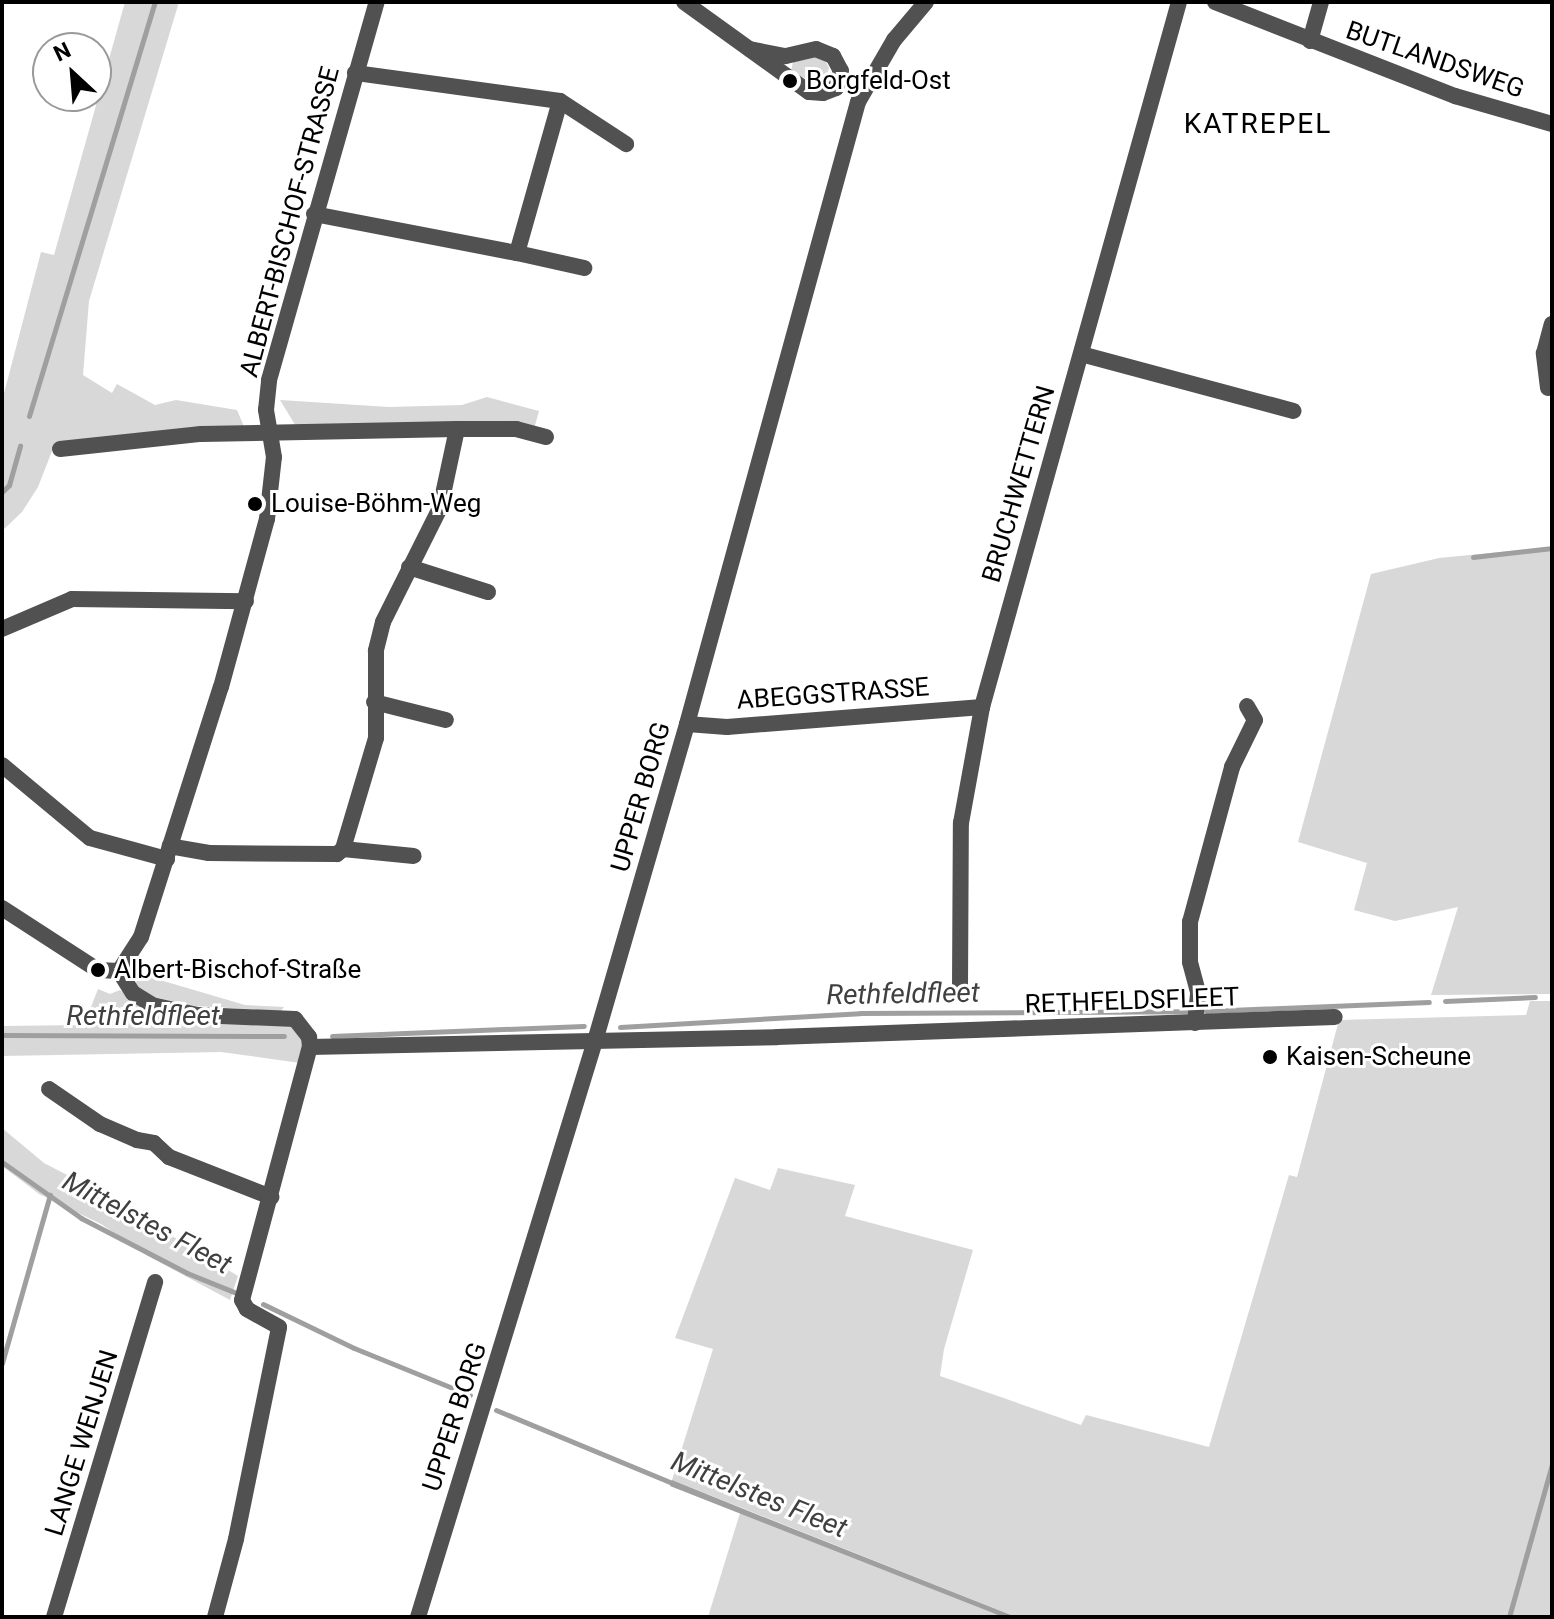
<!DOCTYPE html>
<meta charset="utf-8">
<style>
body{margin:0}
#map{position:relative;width:1554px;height:1619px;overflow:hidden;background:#fff;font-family:Roboto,sans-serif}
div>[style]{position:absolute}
.green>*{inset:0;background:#d8d8d8}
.water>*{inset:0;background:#9f9f9f}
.stream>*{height:5px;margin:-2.5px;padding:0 2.5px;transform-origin:2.5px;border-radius:2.5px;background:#9f9f9f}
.street>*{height:16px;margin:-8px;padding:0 8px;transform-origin:8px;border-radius:8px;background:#515151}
.dots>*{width:22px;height:22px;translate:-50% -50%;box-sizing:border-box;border:4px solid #fff;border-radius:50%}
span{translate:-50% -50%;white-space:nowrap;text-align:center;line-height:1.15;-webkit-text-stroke:6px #fff;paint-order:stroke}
.street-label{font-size:26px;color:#000}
.poi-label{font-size:26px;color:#000}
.left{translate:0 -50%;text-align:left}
.neighbourhood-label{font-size:28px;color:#000;letter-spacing:2px}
.water-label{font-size:28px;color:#404040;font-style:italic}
.frame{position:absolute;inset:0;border:4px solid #000;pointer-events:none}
.north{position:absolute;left:32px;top:32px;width:80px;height:80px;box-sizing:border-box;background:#fff;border:2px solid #999;border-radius:50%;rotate:334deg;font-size:22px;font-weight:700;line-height:32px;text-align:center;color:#000}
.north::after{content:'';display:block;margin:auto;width:28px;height:36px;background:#000;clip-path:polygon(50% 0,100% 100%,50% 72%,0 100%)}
</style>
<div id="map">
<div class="green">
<div style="clip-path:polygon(125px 2px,179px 2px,89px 301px,83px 375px,112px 393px,117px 384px,155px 405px,176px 400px,237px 410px,245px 429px,54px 446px,38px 487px,22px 512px,2px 531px,2px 401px,41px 252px,54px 255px)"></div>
<div style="clip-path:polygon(817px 57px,826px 62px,829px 68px,825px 80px,814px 83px,791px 71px,793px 62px)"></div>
<div style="clip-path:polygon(487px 397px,539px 411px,534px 429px,297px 428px,280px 400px,389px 407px,462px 405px)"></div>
<div style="clip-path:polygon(1552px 547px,1552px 994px,1431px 995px,1458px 907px,1395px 921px,1354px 910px,1367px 863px,1298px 842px,1371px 574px,1439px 558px)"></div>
<div style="clip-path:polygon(143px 975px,245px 1005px,284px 1007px,281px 1011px,195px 1006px,149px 996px,134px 984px)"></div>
<div style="clip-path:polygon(98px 989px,110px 994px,120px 990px,145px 1011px,172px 1019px,290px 1025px,303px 1042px,300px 1063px,221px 1052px,2px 1056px,2px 1026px,84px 1025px)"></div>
<div style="clip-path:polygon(1530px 1001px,1552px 1001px,1552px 1617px,1016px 1617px,672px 1480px,713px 1349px,675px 1338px,735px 1178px,770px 1190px,778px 1168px,855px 1185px,845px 1216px,973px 1250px,944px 1349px,940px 1376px,1081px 1425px,1086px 1415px,1209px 1447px,1289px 1175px,1297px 1177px,1339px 1020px,1526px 1015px)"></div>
<div style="clip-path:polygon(2px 1128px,44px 1163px,98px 1191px,238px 1276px,230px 1300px,148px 1256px,101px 1224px,39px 1194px,2px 1166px)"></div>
<div style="clip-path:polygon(740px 1513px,1003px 1617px,708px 1617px)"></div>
</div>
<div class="water">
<div style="clip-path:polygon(672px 1480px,751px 1512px,1016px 1617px,1003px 1617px,670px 1486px)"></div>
</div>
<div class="stream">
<div style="left:29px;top:416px;width:433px;rotate:-73.1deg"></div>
<div style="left:2px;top:492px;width:10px;rotate:-45deg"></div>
<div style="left:9px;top:485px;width:41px;rotate:-74.2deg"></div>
<div style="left:1473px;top:557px;width:80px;rotate:-6.5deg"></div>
<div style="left:1445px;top:1001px;width:90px;rotate:-2.5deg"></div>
<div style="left:1206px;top:1011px;width:223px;rotate:-2.3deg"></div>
<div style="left:620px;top:1027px;width:240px;rotate:-3.3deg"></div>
<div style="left:860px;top:1013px;width:328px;rotate:-0.3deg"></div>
<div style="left:2px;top:1035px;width:282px;rotate:0.2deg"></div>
<div style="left:332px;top:1036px;width:252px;rotate:-2.3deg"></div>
<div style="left:2px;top:1162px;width:97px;rotate:35.3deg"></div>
<div style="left:81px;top:1218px;width:119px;rotate:27.4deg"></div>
<div style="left:187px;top:1273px;width:51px;rotate:22deg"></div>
<div style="left:263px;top:1304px;width:101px;rotate:25.8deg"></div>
<div style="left:354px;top:1348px;width:125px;rotate:22.1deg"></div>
<div style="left:2px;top:1363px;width:175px;rotate:-74.1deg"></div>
<div style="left:496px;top:1410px;width:194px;rotate:22.5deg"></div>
<div style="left:1509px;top:1617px;width:159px;rotate:-74.3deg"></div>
</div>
<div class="street">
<div style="left:684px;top:2px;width:154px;rotate:35.8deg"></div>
<div style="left:809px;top:92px;width:14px;rotate:4deg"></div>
<div style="left:823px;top:93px;width:14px;rotate:-21deg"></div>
<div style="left:836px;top:88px;width:18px;rotate:-74deg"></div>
<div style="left:841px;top:71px;width:17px;rotate:-118deg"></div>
<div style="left:833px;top:56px;width:18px;rotate:-158deg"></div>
<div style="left:816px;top:49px;width:32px;rotate:167deg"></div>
<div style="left:785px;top:56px;width:36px;rotate:-169deg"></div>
<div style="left:1215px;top:2px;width:258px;rotate:21.4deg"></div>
<div style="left:1455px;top:96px;width:101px;rotate:16.1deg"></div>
<div style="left:1310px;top:41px;width:41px;rotate:-74.2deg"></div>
<div style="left:560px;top:101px;width:79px;rotate:33.1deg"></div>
<div style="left:314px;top:214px;width:207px;rotate:10.9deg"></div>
<div style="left:517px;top:253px;width:158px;rotate:-74.2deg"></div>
<div style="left:560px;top:101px;width:207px;rotate:-172.2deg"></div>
<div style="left:517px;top:253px;width:69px;rotate:12.6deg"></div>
<div style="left:1081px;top:354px;width:220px;rotate:15deg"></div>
<div style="left:1548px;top:388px;width:35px;rotate:-97deg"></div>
<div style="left:1544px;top:353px;width:30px;rotate:-75deg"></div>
<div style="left:457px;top:429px;width:59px"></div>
<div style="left:516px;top:429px;width:31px;rotate:15deg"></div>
<div style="left:60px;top:449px;width:142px;rotate:-6.1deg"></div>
<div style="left:201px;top:434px;width:256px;rotate:-1.1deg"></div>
<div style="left:457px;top:429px;width:81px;rotate:102.1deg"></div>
<div style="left:440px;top:508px;width:127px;rotate:116.6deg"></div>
<div style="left:383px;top:622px;width:30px;rotate:104deg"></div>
<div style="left:376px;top:651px;width:87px;rotate:90deg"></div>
<div style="left:376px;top:738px;width:116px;rotate:106.6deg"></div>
<div style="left:343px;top:849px;width:8px;rotate:140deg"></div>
<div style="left:337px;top:854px;width:128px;rotate:-179.6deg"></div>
<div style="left:209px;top:853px;width:40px;rotate:-170deg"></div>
<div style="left:409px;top:567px;width:83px;rotate:17.6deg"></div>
<div style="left:2px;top:629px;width:76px;rotate:-23.2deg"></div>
<div style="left:72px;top:599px;width:174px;rotate:0.7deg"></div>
<div style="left:374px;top:702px;width:74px;rotate:14deg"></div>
<div style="left:687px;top:724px;width:40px;rotate:4.3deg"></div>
<div style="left:727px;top:727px;width:256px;rotate:-4.5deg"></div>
<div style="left:2px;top:765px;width:114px;rotate:39.7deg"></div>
<div style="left:90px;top:838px;width:80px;rotate:15.3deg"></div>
<div style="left:343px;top:849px;width:71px;rotate:5.6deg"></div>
<div style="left:2px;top:908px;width:114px;rotate:32.9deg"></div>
<div style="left:98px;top:970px;width:21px;rotate:3deg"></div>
<div style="left:119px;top:971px;width:40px;rotate:-57.1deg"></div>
<div style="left:141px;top:937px;width:262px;rotate:-72.3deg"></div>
<div style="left:221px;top:687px;width:174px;rotate:-74.7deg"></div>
<div style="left:267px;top:519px;width:62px;rotate:-83.6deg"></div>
<div style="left:274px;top:457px;width:48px;rotate:-99.7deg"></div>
<div style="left:266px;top:410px;width:30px;rotate:-84deg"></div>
<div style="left:269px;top:380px;width:393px;rotate:-74.1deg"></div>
<div style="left:119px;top:971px;width:26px;rotate:58deg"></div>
<div style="left:133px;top:993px;width:22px;rotate:32deg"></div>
<div style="left:152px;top:1005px;width:47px;rotate:12.3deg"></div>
<div style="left:198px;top:1015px;width:97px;rotate:2.4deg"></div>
<div style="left:295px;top:1019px;width:23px;rotate:52deg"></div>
<div style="left:309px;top:1037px;width:10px;rotate:84deg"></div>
<div style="left:310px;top:1047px;width:467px;rotate:-1.2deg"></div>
<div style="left:777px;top:1037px;width:558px;rotate:-2.05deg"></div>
<div style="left:960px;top:988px;width:165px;rotate:-89.7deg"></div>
<div style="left:961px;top:823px;width:118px;rotate:-79.7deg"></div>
<div style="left:982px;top:707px;width:732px;rotate:-74.39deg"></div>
<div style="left:1195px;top:1023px;width:31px;rotate:-84deg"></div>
<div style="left:1198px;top:992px;width:31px;rotate:-105deg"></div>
<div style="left:1190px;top:962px;width:40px;rotate:-90deg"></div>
<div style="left:1190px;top:922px;width:161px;rotate:-74.8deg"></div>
<div style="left:1232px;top:767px;width:52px;rotate:-63.9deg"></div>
<div style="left:1255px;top:720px;width:16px;rotate:-120deg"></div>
<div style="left:49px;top:1089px;width:62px;rotate:34.5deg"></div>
<div style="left:100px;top:1124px;width:40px;rotate:23.4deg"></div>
<div style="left:137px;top:1140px;width:17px;rotate:10deg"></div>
<div style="left:154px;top:1143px;width:21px;rotate:43deg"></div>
<div style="left:169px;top:1157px;width:110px;rotate:21.4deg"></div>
<div style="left:54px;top:1617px;width:350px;rotate:-73.2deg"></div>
<div style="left:215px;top:1617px;width:81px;rotate:-74.9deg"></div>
<div style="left:236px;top:1539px;width:216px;rotate:-78.5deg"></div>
<div style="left:279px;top:1327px;width:37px;rotate:-151deg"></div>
<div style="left:247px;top:1309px;width:10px;rotate:-119deg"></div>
<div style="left:242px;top:1300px;width:262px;rotate:-75deg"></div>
<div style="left:418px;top:1617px;width:603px;rotate:-72.92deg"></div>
<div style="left:595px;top:1041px;width:330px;rotate:-73.8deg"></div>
<div style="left:687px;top:724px;width:645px;rotate:-74.63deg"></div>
<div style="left:858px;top:102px;width:72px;rotate:-59.9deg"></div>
<div style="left:894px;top:40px;width:50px;rotate:-49.9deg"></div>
</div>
<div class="dots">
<div style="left:790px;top:81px;background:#000"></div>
<div style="left:255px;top:504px;background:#000"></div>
<div style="left:98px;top:970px;background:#000"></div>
<div style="left:1270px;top:1057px;background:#000"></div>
</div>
<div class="street-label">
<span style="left:1435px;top:60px;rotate:19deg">BUTLANDSWEG</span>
<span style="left:290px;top:222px;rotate:-75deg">ALBERT-BISCHOF-STRASSE</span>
<span style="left:1019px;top:484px;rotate:-74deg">BRUCHWETTERN</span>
<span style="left:833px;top:694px;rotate:-4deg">ABEGGSTRASSE</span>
<span style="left:641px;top:797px;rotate:-74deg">UPPER BORG</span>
<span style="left:1132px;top:1001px;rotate:-2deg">RETHFELDSFLEET</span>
<span style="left:455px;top:1417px;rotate:-72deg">UPPER BORG</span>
<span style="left:82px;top:1443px;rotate:-73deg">LANGE WENJEN</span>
</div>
<div class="poi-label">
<span class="left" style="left:806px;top:81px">Borgfeld-Ost</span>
<span class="left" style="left:271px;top:504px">Louise-Böhm-Weg</span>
<span class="left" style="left:114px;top:970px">Albert-Bischof-Straße</span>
<span class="left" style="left:1286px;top:1057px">Kaisen-Scheune</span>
</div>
<div class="neighbourhood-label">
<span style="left:1258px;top:124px">KATREPEL</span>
</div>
<div class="water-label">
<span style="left:903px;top:994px;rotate:-1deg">Rethfeldfleet</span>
<span style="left:143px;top:1016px">Rethfeldfleet</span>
<span style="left:147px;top:1223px;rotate:28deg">Mittelstes Fleet</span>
<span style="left:759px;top:1495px;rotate:22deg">Mittelstes Fleet</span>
</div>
<div class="frame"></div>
<div class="north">N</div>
</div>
